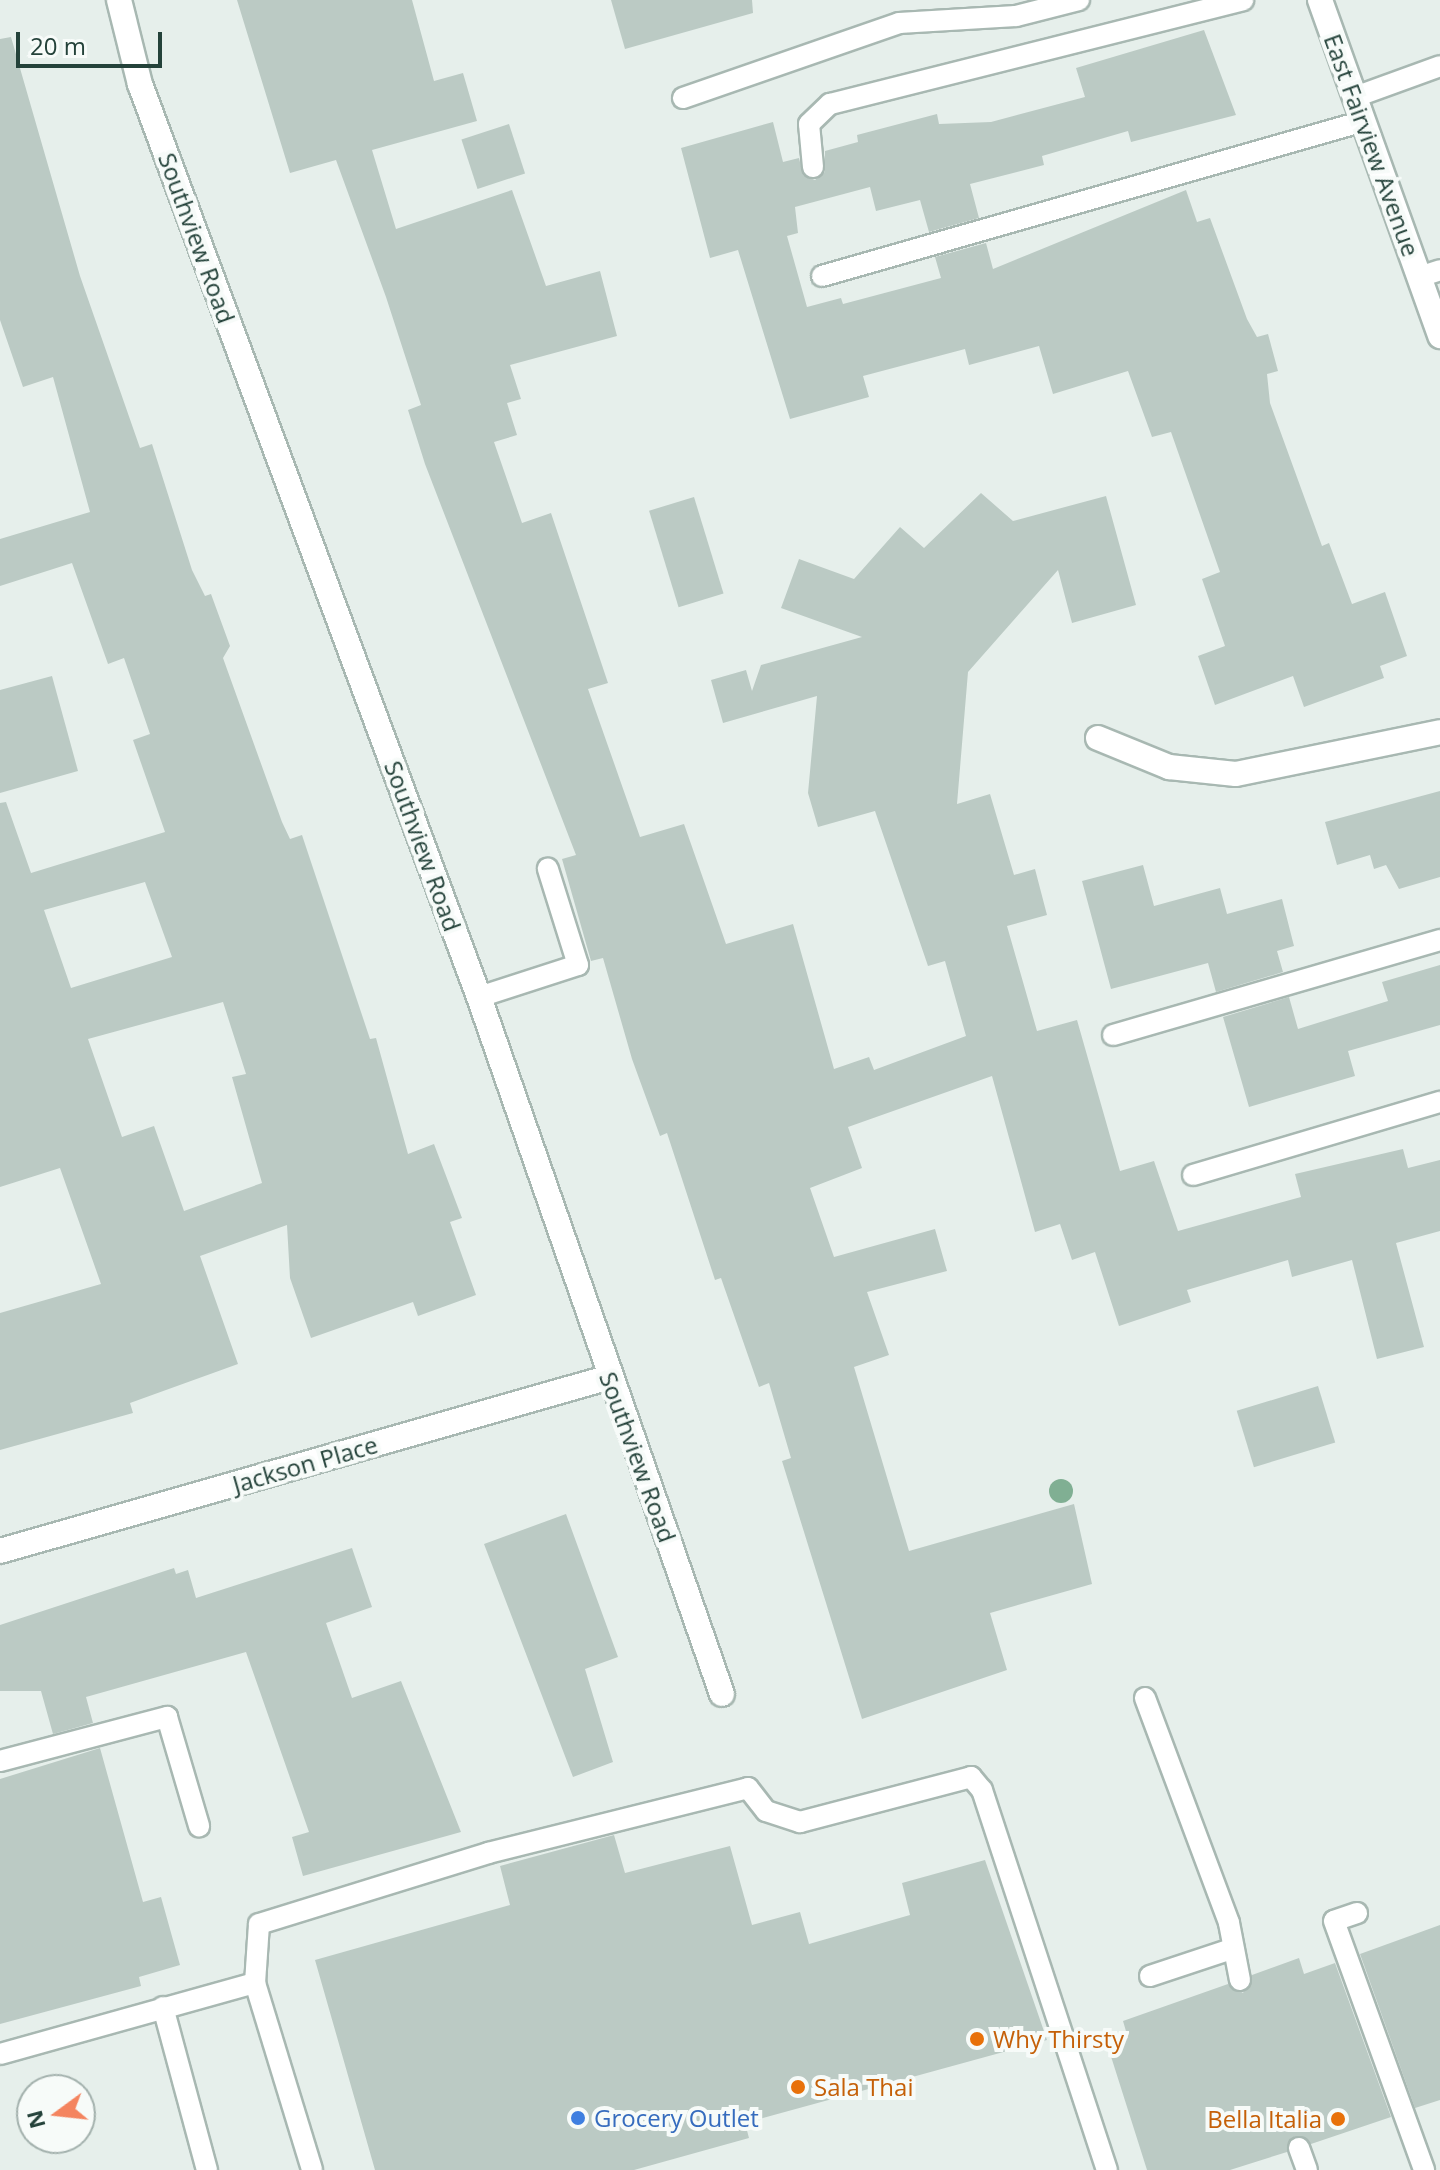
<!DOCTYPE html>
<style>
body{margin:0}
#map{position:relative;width:1440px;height:2170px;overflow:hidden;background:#e6efeb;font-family:"Open Sans",sans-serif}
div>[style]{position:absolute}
.building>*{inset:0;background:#bbcac4;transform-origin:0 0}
.roads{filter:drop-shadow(2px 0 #a8b8b2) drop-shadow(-2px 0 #a8b8b2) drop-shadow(0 2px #a8b8b2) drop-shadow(0 -2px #a8b8b2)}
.lane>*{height:20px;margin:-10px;padding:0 10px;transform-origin:10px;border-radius:10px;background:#fff}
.street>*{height:24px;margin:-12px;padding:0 12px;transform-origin:12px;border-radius:12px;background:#fff}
.secondary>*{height:24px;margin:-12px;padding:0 12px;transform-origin:12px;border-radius:12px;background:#fff}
.trees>*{width:24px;height:24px;margin:-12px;border-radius:50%;background:#80af93}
.dots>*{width:22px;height:22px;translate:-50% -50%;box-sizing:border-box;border:4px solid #f7fbf9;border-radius:50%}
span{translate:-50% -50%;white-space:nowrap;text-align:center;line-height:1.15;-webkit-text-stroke:8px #f7fbf9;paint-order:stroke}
.street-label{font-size:24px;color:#24423a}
.food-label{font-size:24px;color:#c56008}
.left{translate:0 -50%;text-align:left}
.right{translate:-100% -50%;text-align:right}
.shop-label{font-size:24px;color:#366cbe}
.north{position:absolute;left:16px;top:2074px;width:80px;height:80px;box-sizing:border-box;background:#f7fbf9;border:2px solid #a3b1ad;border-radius:50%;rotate:255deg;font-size:22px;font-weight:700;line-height:32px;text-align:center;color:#24423a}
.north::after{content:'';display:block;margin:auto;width:28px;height:36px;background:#f4845f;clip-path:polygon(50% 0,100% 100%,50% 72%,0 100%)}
.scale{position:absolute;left:16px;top:32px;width:146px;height:36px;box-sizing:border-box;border:4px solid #24423a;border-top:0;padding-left:10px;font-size:24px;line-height:28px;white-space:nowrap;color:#24423a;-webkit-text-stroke:6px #f7fbf9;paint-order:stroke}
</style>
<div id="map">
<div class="building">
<div style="clip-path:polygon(237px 0,412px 0,434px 81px,463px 73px,477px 121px,372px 150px,396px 229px,512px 190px,546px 286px,600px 271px,617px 336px,510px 365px,521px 399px,507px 403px,517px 435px,494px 442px,522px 523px,551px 513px,608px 683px,588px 689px,640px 837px,684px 824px,726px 944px,793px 924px,834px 1069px,869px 1057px,874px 1070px,966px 1036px,945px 961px,928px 966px,875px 811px,818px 827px,808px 793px,817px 696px,723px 723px,711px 680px,746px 670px,752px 691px,761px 665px,862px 637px,781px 608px,799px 559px,854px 579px,900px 527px,924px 548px,981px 493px,1013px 521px,1106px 496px,1136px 605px,1072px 623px,1058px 570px,968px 672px,957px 804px,990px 794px,1014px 875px,1035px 869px,1047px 915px,1007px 926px,1037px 1031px,1077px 1020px,1120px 1171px,1154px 1161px,1178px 1231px,1301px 1197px,1295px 1174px,1403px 1149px,1408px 1168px,1440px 1160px,1440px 1231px,1396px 1243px,1424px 1347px,1377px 1359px,1352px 1260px,1292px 1277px,1288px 1260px,1187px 1290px,1191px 1302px,1119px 1326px,1095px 1252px,1072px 1260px,1060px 1224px,1035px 1232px,992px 1076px,848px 1127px,862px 1168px,810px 1188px,834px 1257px,935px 1229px,947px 1271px,867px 1292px,889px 1355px,854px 1367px,909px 1551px,1074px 1504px,1092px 1584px,990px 1613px,1007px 1670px,862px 1719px,782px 1461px,791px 1458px,769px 1383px,759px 1387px,721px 1278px,715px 1280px,667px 1133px,660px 1136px,632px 1059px,603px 958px,591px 961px,562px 859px,576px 855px,425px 464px,408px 410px,421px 405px,386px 297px,336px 160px,290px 173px)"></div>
<div style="clip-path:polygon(611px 0,752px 0,753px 13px,625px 49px)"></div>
<div style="clip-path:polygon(1204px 30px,1236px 115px,1131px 142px,1128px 131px,1042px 156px,1044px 165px,970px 184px,979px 218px,929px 232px,920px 200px,876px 211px,870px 187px,795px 207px,798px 233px,787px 236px,807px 307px,841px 298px,843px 304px,941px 278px,935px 257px,986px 243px,993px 269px,1186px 190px,1197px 222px,1210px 218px,1247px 319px,1257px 337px,1268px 334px,1278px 371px,1267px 374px,1270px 403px,1322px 546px,1329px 543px,1352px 604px,1385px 592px,1407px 656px,1380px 666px,1384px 678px,1304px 707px,1293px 676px,1215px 705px,1198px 656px,1225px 646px,1202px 579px,1220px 572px,1171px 432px,1152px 437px,1128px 371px,1053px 394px,1039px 346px,969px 365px,965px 349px,863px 376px,869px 397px,790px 419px,738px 250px,710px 258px,681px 148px,773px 122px,783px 162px,799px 158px,803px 175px,815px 180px,825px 172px,825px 151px,858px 142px,857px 135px,937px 114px,939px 124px,991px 122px,1085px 97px,1076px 68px)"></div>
<div style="clip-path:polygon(evenodd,11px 37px,80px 276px,140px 448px,152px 444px,192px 570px,205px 596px,211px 594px,230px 646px,223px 658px,282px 822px,290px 839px,302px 835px,370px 1039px,376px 1038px,408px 1154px,434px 1144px,462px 1218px,450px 1222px,476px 1295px,418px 1316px,413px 1302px,311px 1338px,290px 1278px,287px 1225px,200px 1256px,238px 1364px,130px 1403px,133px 1413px,0 1450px,0 1313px,101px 1284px,60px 1168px,0 1187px,0 803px,6px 802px,31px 873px,165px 832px,133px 740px,150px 734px,124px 658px,108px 664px,72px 563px,0 586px,0 539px,90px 512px,53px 377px,23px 387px,0 320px,0 39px,11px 37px,145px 882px,172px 957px,71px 988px,44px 910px,145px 882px,11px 37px,223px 1002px,246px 1074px,232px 1077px,262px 1183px,184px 1211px,154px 1126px,122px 1137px,88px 1039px,223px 1002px)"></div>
<div style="left:509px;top:124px;width:52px;height:50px;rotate:72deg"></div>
<div style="left:694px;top:497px;width:101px;height:47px;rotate:73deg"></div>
<div style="clip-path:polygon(52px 676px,78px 771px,0 793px,0 690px)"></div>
<div style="clip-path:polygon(1440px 791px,1440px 877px,1399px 889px,1386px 865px,1374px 869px,1370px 855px,1337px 865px,1325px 822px)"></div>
<div style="clip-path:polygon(1143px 865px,1154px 906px,1220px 888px,1227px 914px,1282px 899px,1294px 946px,1277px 951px,1283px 972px,1216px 992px,1208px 963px,1111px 989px,1082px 881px)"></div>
<div style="clip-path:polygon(1440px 965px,1440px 1025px,1348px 1051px,1355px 1076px,1249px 1107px,1223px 1017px,1289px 997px,1298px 1029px,1388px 1001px,1382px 982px)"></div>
<div style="left:1318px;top:1386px;width:59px;height:85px;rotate:73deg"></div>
<div style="clip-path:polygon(566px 1514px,618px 1657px,585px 1669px,613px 1762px,573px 1777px,484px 1544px)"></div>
<div style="clip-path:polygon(352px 1548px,372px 1607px,326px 1623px,352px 1698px,401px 1681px,461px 1832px,303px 1876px,292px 1837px,309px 1832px,246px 1652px,86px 1697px,93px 1723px,53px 1734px,41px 1691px,0 1691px,0 1625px,174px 1568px,176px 1574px,188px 1570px,196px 1598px)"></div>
<div style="clip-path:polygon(100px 1748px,143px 1902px,161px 1897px,180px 1965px,139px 1977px,141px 1986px,0 2024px,0 1779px)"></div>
<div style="clip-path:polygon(614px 1835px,625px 1873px,730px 1846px,752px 1925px,800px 1912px,809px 1944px,910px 1915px,902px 1883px,985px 1860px,1047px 2040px,745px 2123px,749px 2138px,634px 2170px,375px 2170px,315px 1960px,510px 1905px,500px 1866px)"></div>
<div style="clip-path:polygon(1440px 1925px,1440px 2100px,1415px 2108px,1360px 1954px)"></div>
<div style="clip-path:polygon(1299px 1958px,1304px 1974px,1335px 1963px,1391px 2117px,1311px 2144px,1295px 2136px,1287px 2152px,1230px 2170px,1147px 2170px,1108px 2047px,1128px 2038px,1123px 2021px,1228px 1984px,1243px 1993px,1252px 1975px)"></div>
</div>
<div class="roads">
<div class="lane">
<div style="left:1355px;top:97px;width:90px;rotate:-20deg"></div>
<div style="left:683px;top:98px;width:229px;rotate:-19.1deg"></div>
<div style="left:899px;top:23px;width:117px;rotate:-3.4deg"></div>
<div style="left:1016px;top:16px;width:65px;rotate:-14.3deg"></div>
<div style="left:813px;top:167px;width:43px;rotate:-95.3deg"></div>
<div style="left:809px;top:124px;width:29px;rotate:-44deg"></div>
<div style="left:830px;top:104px;width:426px;rotate:-14.1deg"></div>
<div style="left:822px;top:276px;width:564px;rotate:-15.96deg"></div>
<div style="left:1419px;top:277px;width:22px;rotate:-18deg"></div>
<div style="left:479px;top:997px;width:104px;rotate:-17.9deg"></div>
<div style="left:578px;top:965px;width:101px;rotate:-107.4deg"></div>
<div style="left:1113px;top:1035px;width:341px;rotate:-16.2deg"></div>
<div style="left:1193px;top:1175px;width:258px;rotate:-16.5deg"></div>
<div style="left:1145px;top:1698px;width:240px;rotate:69.5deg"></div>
<div style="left:1229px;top:1923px;width:58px;rotate:79.1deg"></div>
<div style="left:0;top:1761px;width:173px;rotate:-14.8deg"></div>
<div style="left:167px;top:1717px;width:114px;rotate:73.6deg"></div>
<div style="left:1357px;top:1913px;width:24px;rotate:161deg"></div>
<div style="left:1334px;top:1921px;width:265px;rotate:70.1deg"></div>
<div style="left:1150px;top:1976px;width:85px;rotate:-18.4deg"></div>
<div style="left:255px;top:1983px;width:59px;rotate:-86.1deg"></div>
<div style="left:259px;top:1924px;width:240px;rotate:-17.2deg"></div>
<div style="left:488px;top:1853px;width:268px;rotate:-14deg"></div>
<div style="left:748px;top:1788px;width:29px;rotate:52deg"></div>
<div style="left:766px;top:1811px;width:36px;rotate:18deg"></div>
<div style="left:800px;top:1822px;width:177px;rotate:-14.7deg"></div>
<div style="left:971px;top:1777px;width:17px;rotate:50deg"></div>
<div style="left:982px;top:1790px;width:400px;rotate:71.8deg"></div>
<div style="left:163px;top:2007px;width:169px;rotate:74.9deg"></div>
<div style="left:0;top:2054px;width:265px;rotate:-15.6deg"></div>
<div style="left:255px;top:1983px;width:195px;rotate:73deg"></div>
<div style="left:1299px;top:2148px;width:23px;rotate:70deg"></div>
</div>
<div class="street">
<div style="left:119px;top:0;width:87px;rotate:76deg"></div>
<div style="left:140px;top:84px;width:974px;rotate:69.63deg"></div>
<div style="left:479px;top:997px;width:738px;rotate:70.78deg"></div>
<div style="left:1098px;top:738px;width:77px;rotate:22.2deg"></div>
<div style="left:1169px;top:767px;width:67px;rotate:6deg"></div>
<div style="left:1236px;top:774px;width:208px;rotate:-11.6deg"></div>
<div style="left:0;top:1551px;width:634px;rotate:-15.92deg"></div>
</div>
<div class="secondary">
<div style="left:1320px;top:0;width:357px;rotate:70.3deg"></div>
</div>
</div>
<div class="trees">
<div style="left:1061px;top:1491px"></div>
</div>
<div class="dots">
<div style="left:977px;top:2039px;background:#e8710a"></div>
<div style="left:798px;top:2087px;background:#e8710a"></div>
<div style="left:578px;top:2118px;background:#3f7fe0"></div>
<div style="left:1338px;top:2119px;background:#e8710a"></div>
</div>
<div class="street-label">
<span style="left:1372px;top:145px;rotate:70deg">East Fairview Avenue</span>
<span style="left:197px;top:238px;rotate:70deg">Southview Road</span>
<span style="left:423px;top:846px;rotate:70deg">Southview Road</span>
<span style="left:638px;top:1457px;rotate:70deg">Southview Road</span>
<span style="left:305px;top:1464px;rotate:-16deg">Jackson Place</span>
</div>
<div class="food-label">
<span class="left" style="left:993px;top:2039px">Why Thirsty</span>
<span class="left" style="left:814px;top:2087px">Sala Thai</span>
<span class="right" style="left:1322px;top:2119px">Bella Italia</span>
</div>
<div class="shop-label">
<span class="left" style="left:594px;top:2118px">Grocery Outlet</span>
</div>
<div class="north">N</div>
<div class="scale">20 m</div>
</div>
